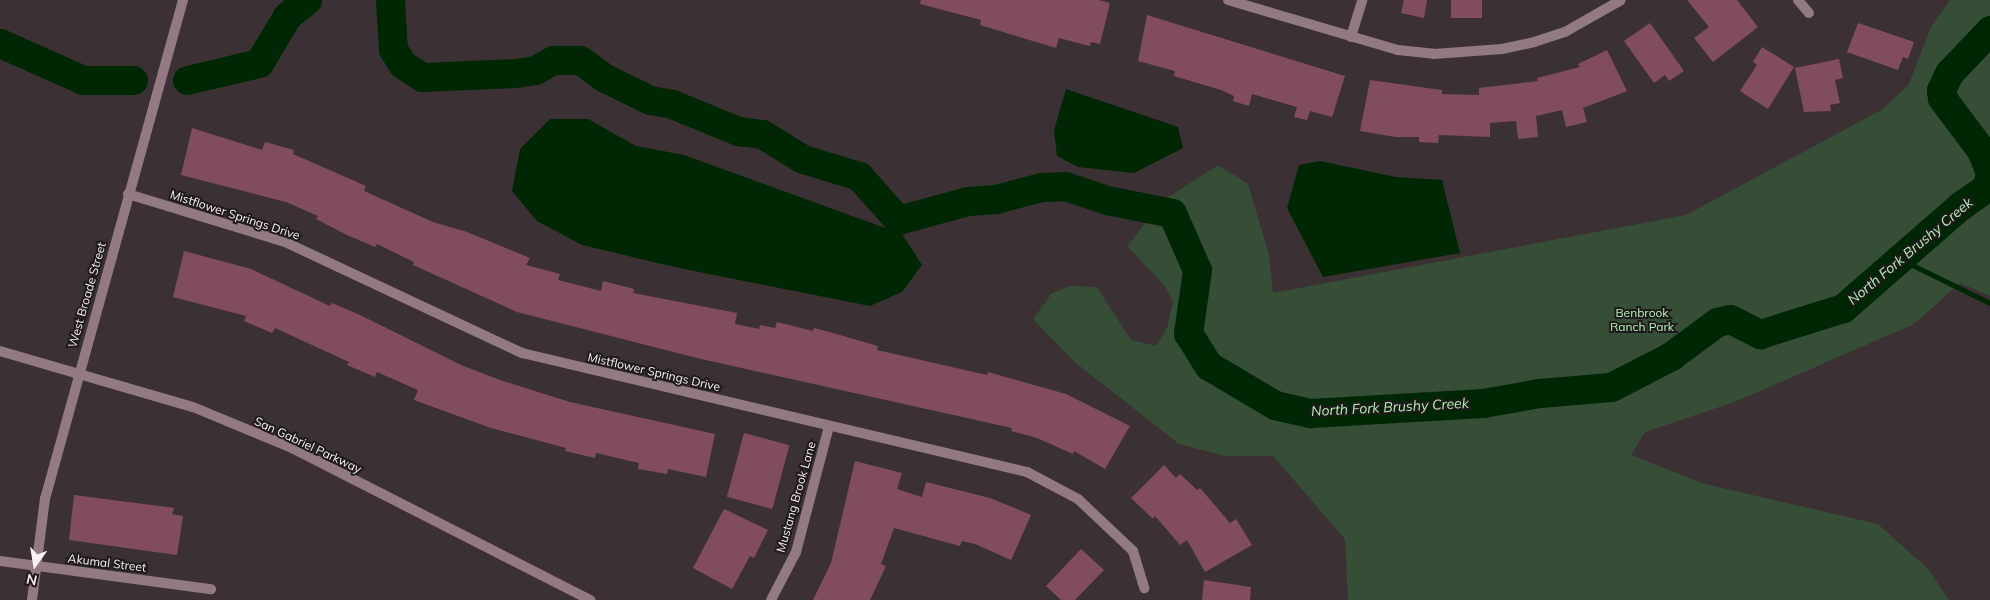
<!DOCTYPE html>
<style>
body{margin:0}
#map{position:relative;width:1990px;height:600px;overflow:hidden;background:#3b3134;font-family:Mulish,sans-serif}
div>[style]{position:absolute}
.green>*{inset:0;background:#364d36}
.water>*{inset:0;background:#002703}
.stream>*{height:5px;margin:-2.5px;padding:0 2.5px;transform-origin:2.5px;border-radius:2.5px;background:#002703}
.river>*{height:29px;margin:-14.5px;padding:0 14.5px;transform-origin:14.5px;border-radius:14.5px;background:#002703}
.building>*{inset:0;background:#824c60;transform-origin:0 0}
.minor>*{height:10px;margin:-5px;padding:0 5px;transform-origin:5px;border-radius:5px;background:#937982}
.tertiary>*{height:10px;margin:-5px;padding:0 5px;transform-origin:5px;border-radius:5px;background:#937982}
span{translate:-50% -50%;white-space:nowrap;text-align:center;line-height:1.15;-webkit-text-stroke:4px #1f1a1c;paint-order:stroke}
.street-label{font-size:12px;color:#f8f1f3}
.park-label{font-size:12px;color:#b5f5b6}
.water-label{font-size:14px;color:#b1f1b1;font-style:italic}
.north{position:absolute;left:10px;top:540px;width:50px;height:50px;-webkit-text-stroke:4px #1f1a1c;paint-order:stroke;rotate:193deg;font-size:14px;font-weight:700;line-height:20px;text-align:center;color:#f8f1f3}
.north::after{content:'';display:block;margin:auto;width:18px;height:22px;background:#f8f1f3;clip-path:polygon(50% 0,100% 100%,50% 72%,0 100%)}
</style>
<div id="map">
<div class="green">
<div style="clip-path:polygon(1950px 0,1990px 0,1990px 296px,1960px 283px,1914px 324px,1737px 401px,1645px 432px,1631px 455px,1705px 484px,1878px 524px,1928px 569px,1949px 600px,1348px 600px,1345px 539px,1273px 456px,1225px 456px,1179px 444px,1076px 363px,1033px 319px,1052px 293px,1070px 286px,1097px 287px,1131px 340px,1156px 346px,1167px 328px,1173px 302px,1164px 285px,1127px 246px,1164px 200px,1218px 165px,1248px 184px,1269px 255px,1273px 293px,1686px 215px,1883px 109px,1909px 84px,1931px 27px)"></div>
</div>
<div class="water">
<div style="clip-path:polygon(1066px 89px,1178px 127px,1183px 148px,1134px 173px,1078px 167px,1057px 156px,1054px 130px)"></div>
<div style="clip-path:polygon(550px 119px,588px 119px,636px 146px,684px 155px,902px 234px,922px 265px,902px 292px,870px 306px,679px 268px,582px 245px,537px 221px,512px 191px,520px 149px)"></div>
<div style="clip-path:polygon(1320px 161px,1396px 177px,1442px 180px,1460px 253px,1323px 277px,1287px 208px,1299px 165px)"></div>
</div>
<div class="stream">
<div style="left:1900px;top:259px;width:100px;rotate:26.1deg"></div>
</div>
<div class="river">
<div style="left:390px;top:0;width:49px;rotate:86.5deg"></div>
<div style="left:393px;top:49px;width:17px;rotate:59deg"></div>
<div style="left:402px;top:64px;width:24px;rotate:33deg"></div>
<div style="left:422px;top:77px;width:94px;rotate:-2.4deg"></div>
<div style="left:516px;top:73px;width:19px;rotate:-9deg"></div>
<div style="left:535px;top:70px;width:21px;rotate:-29deg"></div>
<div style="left:553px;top:60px;width:27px"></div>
<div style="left:580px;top:60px;width:31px;rotate:36deg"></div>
<div style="left:605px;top:78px;width:50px;rotate:26.1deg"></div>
<div style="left:650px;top:100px;width:22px;rotate:10deg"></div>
<div style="left:672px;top:104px;width:71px;rotate:22.2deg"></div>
<div style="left:738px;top:131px;width:24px;rotate:7deg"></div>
<div style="left:762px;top:134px;width:48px;rotate:31.4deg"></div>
<div style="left:803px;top:159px;width:59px;rotate:16.9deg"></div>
<div style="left:859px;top:176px;width:59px;rotate:48.4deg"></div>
<div style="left:898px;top:220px;width:73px;rotate:-15.2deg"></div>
<div style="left:968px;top:201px;width:28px;rotate:-4deg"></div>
<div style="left:996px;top:199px;width:47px;rotate:-14.9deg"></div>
<div style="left:1041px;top:187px;width:24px;rotate:-2deg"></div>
<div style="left:1065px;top:186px;width:44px;rotate:18.4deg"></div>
<div style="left:1107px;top:200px;width:66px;rotate:11.3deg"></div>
<div style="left:1172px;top:213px;width:62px;rotate:66.3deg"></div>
<div style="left:1197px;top:270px;width:64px;rotate:98.1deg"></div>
<div style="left:1188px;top:333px;width:39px;rotate:58deg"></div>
<div style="left:1209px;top:366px;width:77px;rotate:30.6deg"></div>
<div style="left:1275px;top:405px;width:37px;rotate:13deg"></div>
<div style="left:1311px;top:413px;width:172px;rotate:-3.3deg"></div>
<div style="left:1483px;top:403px;width:57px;rotate:-10.1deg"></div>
<div style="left:1539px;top:393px;width:72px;rotate:-4.8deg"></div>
<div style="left:1611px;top:387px;width:68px;rotate:-27.3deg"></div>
<div style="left:1671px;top:356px;width:57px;rotate:-36.5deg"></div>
<div style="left:1717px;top:322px;width:13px;rotate:-13deg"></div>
<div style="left:1730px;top:319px;width:34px;rotate:27deg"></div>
<div style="left:1760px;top:334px;width:87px;rotate:-17.4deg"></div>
<div style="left:1843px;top:308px;width:155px;rotate:-41.1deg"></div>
<div style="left:1960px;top:206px;width:33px;rotate:-35deg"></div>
<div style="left:1987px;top:187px;width:14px;rotate:-78deg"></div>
<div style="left:1990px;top:30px;width:59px;rotate:133.6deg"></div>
<div style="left:1949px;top:73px;width:19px;rotate:115deg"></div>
<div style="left:1941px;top:90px;width:8px;rotate:83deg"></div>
<div style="left:1942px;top:98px;width:65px;rotate:53.1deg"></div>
<div style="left:1981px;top:150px;width:24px;rotate:68deg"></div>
<div style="left:0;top:43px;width:91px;rotate:24deg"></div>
<div style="left:83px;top:80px;width:50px"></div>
<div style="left:187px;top:80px;width:74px;rotate:-13.3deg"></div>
<div style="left:259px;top:63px;width:55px;rotate:-59.2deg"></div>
<div style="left:287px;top:16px;width:26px;rotate:-39deg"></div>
</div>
<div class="building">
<div style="clip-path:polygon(921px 0,1099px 0,1110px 3px,1100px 44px,1091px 42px,1090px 46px,1059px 38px,1056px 48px,980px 25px,981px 20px,920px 4px)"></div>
<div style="clip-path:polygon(1404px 0,1427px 0,1424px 18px,1401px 13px)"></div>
<div style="left:1451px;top:0;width:31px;height:18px"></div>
<div style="clip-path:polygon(1687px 0,1737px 0,1758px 27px,1713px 62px,1694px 38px,1709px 27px)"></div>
<div style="clip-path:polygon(1147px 15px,1345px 76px,1332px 117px,1310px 111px,1307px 120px,1294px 117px,1297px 107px,1252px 94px,1249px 106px,1233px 101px,1234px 96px,1221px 90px,1174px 76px,1175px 71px,1138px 61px)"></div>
<div style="clip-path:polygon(1650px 23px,1684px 71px,1669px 81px,1665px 75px,1654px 83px,1624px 41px)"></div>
<div style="clip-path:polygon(1858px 23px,1914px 42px,1908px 59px,1903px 57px,1898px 70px,1847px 52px)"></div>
<div style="clip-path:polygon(1762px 47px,1794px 67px,1768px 109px,1740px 91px,1757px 65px,1753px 62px)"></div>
<div style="clip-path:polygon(1607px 50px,1627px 91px,1583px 108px,1587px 122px,1566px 127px,1562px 110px,1536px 116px,1538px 137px,1518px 139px,1516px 121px,1490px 123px,1490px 137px,1439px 135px,1438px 143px,1419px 142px,1419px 137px,1396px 137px,1360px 131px,1370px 80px,1442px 90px,1442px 94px,1479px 95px,1479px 88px,1538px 81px,1537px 78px,1580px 67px,1578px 64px)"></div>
<div style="clip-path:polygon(1839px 59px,1843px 78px,1835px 80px,1840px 103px,1830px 105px,1831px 111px,1804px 112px,1795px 68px)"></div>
<div style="clip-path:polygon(192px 128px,262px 150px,265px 142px,294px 150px,293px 154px,366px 186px,364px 191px,433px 222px,467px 232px,530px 258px,526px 265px,560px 274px,558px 280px,601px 291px,603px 281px,634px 289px,633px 293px,737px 313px,735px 324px,759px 329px,760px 325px,775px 328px,777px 322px,813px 331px,814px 328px,826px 331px,878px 346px,877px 350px,987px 375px,988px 372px,1066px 394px,1130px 426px,1105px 469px,1074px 451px,1073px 454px,1037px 438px,1011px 431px,1012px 428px,697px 358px,517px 312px,413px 265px,414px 262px,377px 244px,375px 247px,347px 235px,316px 219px,318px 216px,286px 202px,181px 175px)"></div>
<div style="clip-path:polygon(184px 251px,251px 269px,330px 306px,332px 303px,360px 315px,461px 365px,500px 380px,570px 402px,715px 434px,706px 477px,668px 469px,667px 474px,638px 469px,639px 463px,596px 453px,595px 458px,565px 451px,566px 448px,491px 428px,414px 400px,418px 390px,377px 372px,375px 377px,347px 365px,349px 362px,275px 328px,272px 333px,244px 321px,246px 316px,173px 297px)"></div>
<div style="left:744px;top:433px;width:47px;height:66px;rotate:15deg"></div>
<div style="clip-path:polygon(855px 461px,902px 473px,897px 489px,922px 497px,926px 482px,990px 498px,1031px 515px,1011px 560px,975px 544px,962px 541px,960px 546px,894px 528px,881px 564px,886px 566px,870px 600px,813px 600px,831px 563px)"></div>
<div style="clip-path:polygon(1164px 465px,1176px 478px,1180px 474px,1197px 490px,1200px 488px,1230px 523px,1236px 519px,1252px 545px,1205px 572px,1187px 540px,1180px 545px,1155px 516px,1153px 519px,1131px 498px)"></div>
<div style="clip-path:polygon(74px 495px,174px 508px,172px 514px,183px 516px,177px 555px,69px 540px)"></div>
<div style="clip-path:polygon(724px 509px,768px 530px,754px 558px,750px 556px,732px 589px,693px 568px)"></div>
<div style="clip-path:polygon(1081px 549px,1104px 570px,1075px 600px,1061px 600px,1046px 586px)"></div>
<div style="clip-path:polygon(1204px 580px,1251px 587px,1250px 600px,1202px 600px)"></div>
</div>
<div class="minor">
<div style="left:1228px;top:0;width:177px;rotate:16.4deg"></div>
<div style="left:1398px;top:50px;width:36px;rotate:6deg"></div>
<div style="left:1434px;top:54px;width:68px;rotate:-4.2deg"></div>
<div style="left:1502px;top:49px;width:33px;rotate:-12deg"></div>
<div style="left:1534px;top:42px;width:33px;rotate:-18deg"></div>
<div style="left:1565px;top:32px;width:64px;rotate:-29.7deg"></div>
<div style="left:1798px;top:0;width:17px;rotate:50deg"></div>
<div style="left:1351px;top:37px;width:39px;rotate:-73deg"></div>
<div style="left:128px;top:194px;width:164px;rotate:17deg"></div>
<div style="left:285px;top:242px;width:262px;rotate:25.1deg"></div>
<div style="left:522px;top:353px;width:519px;rotate:13.26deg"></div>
<div style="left:1027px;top:472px;width:58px;rotate:27.9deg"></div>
<div style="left:1078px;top:499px;width:76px;rotate:43.4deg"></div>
<div style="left:1133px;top:551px;width:39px;rotate:73deg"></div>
<div style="left:0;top:561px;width:213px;rotate:7.6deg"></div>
<div style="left:32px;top:600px;width:102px;rotate:-82.7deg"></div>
<div style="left:45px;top:499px;width:518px;rotate:-74.54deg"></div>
<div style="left:771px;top:600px;width:54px;rotate:-62.5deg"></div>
<div style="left:796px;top:552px;width:130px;rotate:-75.3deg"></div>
</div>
<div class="tertiary">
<div style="left:0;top:351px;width:201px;rotate:16.2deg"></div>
<div style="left:193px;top:407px;width:107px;rotate:22.5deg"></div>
<div style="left:292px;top:448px;width:335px;rotate:27deg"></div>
</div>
<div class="street-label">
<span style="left:235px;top:215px;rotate:18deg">Mistflower Springs Drive</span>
<span style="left:87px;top:295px;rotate:-74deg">West Broade Street</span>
<span style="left:654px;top:372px;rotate:13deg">Mistflower Springs Drive</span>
<span style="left:308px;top:445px;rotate:25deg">San Gabriel Parkway</span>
<span style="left:796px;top:497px;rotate:-74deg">Mustang Brook Lane</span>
<span style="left:107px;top:563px;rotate:7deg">Akumal Street</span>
</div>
<div class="park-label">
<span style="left:1642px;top:320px">Benbrook<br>Ranch Park</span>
</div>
<div class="water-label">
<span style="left:1910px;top:251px;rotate:-40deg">North Fork Brushy Creek</span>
<span style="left:1390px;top:407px;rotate:-3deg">North Fork Brushy Creek</span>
</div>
<div class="north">N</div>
</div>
